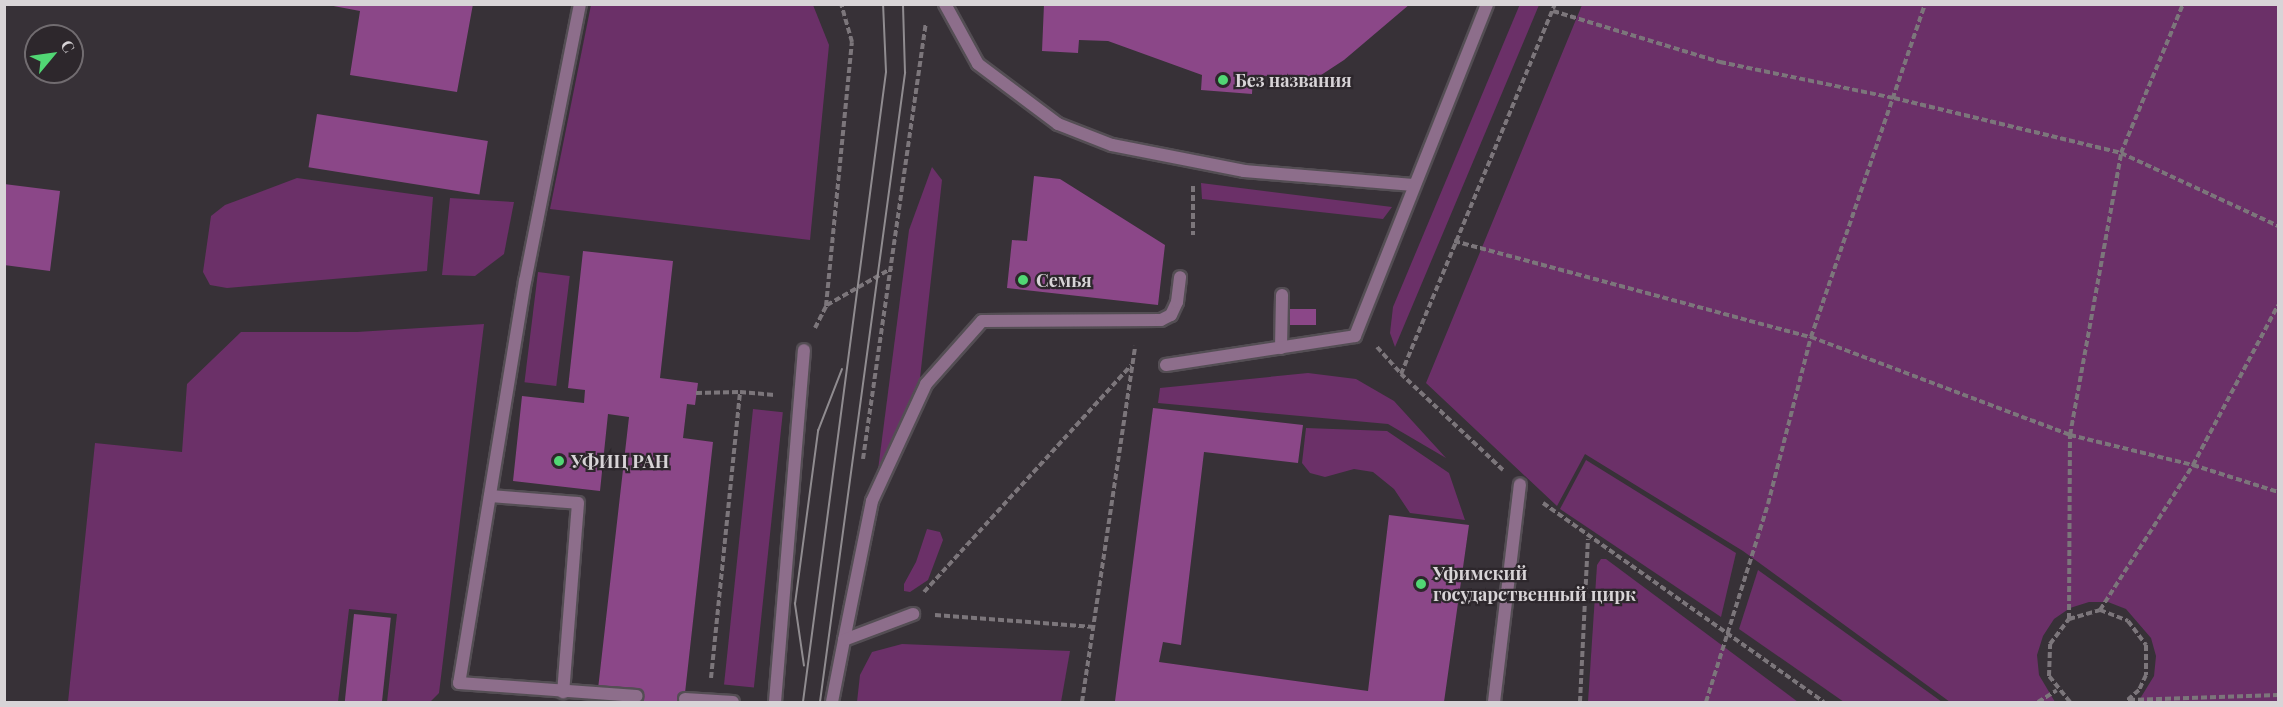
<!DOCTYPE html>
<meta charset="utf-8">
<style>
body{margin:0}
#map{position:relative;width:2283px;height:707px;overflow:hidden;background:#373137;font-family:"Playfair Display",serif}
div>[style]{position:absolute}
.green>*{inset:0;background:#6b3068;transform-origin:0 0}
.building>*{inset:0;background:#8b4788;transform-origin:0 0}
.path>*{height:4px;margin-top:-2px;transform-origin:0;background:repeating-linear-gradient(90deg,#7c767b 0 6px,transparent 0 9px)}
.roads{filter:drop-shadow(2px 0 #544e54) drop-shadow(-2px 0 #544e54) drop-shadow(0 2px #544e54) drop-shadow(0 -2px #544e54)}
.lane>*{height:12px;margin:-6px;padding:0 6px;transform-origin:6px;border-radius:6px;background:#8d6e8b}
.tram>*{height:1.5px;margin:-0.75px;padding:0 0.75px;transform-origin:0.75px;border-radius:0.75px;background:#908c90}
.dots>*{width:16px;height:16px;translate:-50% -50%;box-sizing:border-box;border:3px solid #2d272c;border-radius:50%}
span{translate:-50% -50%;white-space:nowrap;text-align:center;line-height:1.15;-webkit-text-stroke:4.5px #2d272c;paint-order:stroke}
.poi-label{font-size:18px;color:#d8d4d7;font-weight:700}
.left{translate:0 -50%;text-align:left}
.frame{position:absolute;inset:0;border:6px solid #d8d4d7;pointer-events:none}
.north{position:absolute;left:24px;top:24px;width:60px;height:60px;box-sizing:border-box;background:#2d272c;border:2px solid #716c70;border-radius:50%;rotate:61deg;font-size:16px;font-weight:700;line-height:24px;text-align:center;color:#d8d4d7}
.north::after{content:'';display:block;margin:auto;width:21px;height:27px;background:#51d674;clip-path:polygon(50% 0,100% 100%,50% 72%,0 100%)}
</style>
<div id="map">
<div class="green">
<div style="clip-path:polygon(1520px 4px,1539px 5px,1395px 347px,1390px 333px,1393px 307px)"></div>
<div style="clip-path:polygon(591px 5px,813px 5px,829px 45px,810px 240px,550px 209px)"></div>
<div style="clip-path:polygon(1582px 5px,2278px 5px,2278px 702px,2138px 702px,2154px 676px,2156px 656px,2151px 638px,2126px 609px,2108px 602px,2089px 602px,2070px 608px,2054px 619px,2043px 636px,2037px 655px,2039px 675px,2055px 702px,1950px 702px,1743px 551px,1585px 454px,1557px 506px,1426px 383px)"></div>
<div style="clip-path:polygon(932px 167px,942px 180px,920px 378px,878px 470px,909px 230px)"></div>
<div style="clip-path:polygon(297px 178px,433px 197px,427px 271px,227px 288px,210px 285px,203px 272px,211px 216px,225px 205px)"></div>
<div style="clip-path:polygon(1201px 183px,1392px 207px,1383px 219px,1202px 199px)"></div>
<div style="clip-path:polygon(450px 198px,514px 202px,504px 254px,475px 276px,442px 275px)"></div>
<div style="left:538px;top:272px;width:32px;height:111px;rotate:7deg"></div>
<div style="clip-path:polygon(484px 324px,439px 693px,430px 702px,387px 702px,397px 614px,349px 609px,338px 702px,68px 702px,95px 443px,182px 452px,187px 384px,241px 332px,357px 332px)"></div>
<div style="clip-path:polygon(1308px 373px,1356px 379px,1394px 401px,1446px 458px,1388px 424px,1158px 403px,1160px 388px)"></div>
<div style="left:753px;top:409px;width:30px;height:277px;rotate:6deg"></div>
<div style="clip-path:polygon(1306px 428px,1387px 431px,1449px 473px,1465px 520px,1410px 513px,1394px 489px,1373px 472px,1354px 469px,1325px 477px,1310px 473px,1302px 463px)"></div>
<div style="clip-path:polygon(1586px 460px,1736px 553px,1721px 617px,1560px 509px)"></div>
<div style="clip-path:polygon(927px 529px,940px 532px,943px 540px,928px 580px,910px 592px,904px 591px,904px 584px,916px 562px)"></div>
<div style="clip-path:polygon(1601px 559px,1606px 559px,1798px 702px,1588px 702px,1597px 565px)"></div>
<div style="clip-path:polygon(1758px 570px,1942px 702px,1844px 702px,1739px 629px)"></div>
<div style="clip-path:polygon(902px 644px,1070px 651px,1061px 702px,857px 702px,860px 675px,872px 652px)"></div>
</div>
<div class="building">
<div style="clip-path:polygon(323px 4px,473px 4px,457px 92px,350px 75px,360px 11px)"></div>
<div style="clip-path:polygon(1044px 4px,1410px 4px,1344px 60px,1315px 79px,1253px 75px,1252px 94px,1201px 90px,1202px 75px,1108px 41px,1079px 40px,1078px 53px,1042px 51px)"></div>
<div style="left:317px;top:114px;width:173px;height:54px;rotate:9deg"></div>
<div style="clip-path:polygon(1034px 176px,1060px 179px,1165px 245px,1158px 305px,1007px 288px,1012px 240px,1027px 241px)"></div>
<div style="clip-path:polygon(4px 184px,60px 191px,50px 271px,4px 265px)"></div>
<div style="clip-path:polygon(583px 251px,673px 261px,660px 378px,698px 383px,695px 405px,687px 404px,683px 438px,713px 442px,684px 702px,636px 702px,637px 693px,598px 689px,629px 417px,608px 414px,600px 491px,513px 481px,522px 396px,584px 403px,585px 390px,568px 388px)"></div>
<div style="left:1290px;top:309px;width:26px;height:16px"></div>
<div style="clip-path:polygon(1153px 408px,1303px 425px,1298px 463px,1204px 452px,1181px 645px,1163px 642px,1159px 662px,1368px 691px,1389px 515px,1469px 525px,1444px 702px,1115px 701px)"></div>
<div style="left:354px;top:614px;width:37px;height:89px;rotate:6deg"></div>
</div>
<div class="path">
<div style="left:1553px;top:11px;width:175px;rotate:17deg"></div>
<div style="left:1720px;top:62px;width:178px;rotate:11.7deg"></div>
<div style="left:1894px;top:98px;width:234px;rotate:13.6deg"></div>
<div style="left:2121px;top:153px;width:173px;rotate:24.9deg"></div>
<div style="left:1193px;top:186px;width:49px;rotate:90deg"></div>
<div style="left:1454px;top:241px;width:370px;rotate:15.1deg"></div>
<div style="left:1811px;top:337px;width:277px;rotate:20.7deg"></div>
<div style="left:2070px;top:435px;width:127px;rotate:13.7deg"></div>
<div style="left:2193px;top:465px;width:89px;rotate:17.6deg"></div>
<div style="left:827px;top:305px;width:75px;rotate:-29.6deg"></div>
<div style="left:815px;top:328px;width:25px;rotate:-63deg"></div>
<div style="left:826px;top:306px;width:265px;rotate:-84.4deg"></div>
<div style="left:852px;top:42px;width:40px;rotate:-106deg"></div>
<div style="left:1377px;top:347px;width:36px;rotate:48deg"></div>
<div style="left:696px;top:393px;width:44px;rotate:-1.3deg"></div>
<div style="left:863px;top:459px;width:440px;rotate:-81.8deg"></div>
<div style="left:1503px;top:470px;width:140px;rotate:-136.7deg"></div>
<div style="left:1401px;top:374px;width:401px;rotate:-67.4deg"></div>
<div style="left:1543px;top:503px;width:344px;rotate:35.3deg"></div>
<div style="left:924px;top:592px;width:307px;rotate:-47.6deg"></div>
<div style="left:2100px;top:610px;width:172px;rotate:-57.3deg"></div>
<div style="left:2193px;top:465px;width:181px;rotate:-62deg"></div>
<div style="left:935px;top:615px;width:159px;rotate:4.3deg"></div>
<div style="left:2069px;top:619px;width:184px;rotate:-89.7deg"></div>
<div style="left:2070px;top:435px;width:287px;rotate:-79.7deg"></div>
<div style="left:2121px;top:153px;width:161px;rotate:-67.4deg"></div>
<div style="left:711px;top:678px;width:287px;rotate:-84.2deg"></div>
<div style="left:740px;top:392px;width:35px;rotate:5deg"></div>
<div style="left:2129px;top:700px;width:149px;rotate:-1.9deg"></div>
<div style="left:1082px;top:702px;width:360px;rotate:-81.5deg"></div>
<div style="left:1580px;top:702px;width:163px;rotate:-87.2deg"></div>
<div style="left:1706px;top:702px;width:207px;rotate:-72.6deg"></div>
<div style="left:1768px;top:504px;width:172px;rotate:-75.6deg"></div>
<div style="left:1811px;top:337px;width:352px;rotate:-71.1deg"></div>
<div style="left:2038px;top:702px;width:22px;rotate:-32deg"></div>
<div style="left:2070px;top:702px;width:33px;rotate:-129deg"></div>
<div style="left:2049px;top:676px;width:32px;rotate:-88deg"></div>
<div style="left:2050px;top:644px;width:31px;rotate:-53deg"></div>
<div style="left:2069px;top:619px;width:32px;rotate:-16deg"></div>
<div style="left:2100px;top:610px;width:30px;rotate:21deg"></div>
<div style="left:2128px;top:621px;width:30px;rotate:53deg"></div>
<div style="left:2146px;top:645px;width:30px;rotate:90deg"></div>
<div style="left:2146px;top:675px;width:17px;rotate:115deg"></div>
<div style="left:2139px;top:690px;width:18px;rotate:139deg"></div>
</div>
<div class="roads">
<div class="lane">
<div style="left:580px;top:4px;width:282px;rotate:101.2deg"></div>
<div style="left:525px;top:281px;width:407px;rotate:99.3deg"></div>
<div style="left:459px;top:683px;width:178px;rotate:4.2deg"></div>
<div style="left:945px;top:4px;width:68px;rotate:61.2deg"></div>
<div style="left:978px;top:64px;width:100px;rotate:36.9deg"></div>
<div style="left:1058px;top:124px;width:58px;rotate:21.3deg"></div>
<div style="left:1112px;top:145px;width:135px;rotate:11.1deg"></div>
<div style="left:1244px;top:171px;width:170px;rotate:4.7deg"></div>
<div style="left:1281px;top:348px;width:53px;rotate:-88.9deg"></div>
<div style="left:1166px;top:365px;width:191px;rotate:-8.7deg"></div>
<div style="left:1355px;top:336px;width:357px;rotate:-68.3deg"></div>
<div style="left:490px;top:496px;width:88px;rotate:4.5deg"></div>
<div style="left:578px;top:503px;width:190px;rotate:94.5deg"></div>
<div style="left:844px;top:640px;width:142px;rotate:-78.6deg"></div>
<div style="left:872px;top:501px;width:129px;rotate:-65.2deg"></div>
<div style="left:926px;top:384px;width:84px;rotate:-48.4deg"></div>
<div style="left:982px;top:321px;width:179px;rotate:-0.3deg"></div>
<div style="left:1161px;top:320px;width:11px;rotate:-27deg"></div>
<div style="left:1171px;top:315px;width:14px;rotate:-65deg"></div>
<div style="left:1177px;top:302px;width:25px;rotate:-83deg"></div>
<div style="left:685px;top:699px;width:48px;rotate:3.6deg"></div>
<div style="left:775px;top:702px;width:353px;rotate:-85.3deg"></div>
<div style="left:832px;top:702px;width:63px;rotate:-79deg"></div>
<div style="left:844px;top:640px;width:74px;rotate:-20.6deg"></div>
<div style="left:1494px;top:702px;width:219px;rotate:-83.2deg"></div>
</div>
</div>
<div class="tram">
<div style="left:804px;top:666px;width:63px;rotate:-98.3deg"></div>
<div style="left:795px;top:604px;width:175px;rotate:-82.4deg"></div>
<div style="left:818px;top:431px;width:66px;rotate:-68.8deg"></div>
<div style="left:803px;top:702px;width:635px;rotate:-82.49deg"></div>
<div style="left:886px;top:72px;width:68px;rotate:-92.5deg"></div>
<div style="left:820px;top:702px;width:635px;rotate:-82.3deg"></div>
<div style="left:905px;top:73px;width:69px;rotate:-91.7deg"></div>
</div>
<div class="dots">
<div style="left:1223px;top:80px;background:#51d674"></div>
<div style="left:1023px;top:280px;background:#51d674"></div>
<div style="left:559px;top:461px;background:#51d674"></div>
<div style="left:1421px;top:584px;background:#51d674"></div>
</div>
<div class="poi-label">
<span class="left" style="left:1235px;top:80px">Без названия</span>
<span class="left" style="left:1036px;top:280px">Семья</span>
<span class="left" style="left:571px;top:461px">УФИЦ РАН</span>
<span class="left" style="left:1433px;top:584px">Уфимский<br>государственный цирк</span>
</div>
<div class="frame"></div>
<div class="north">С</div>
</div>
